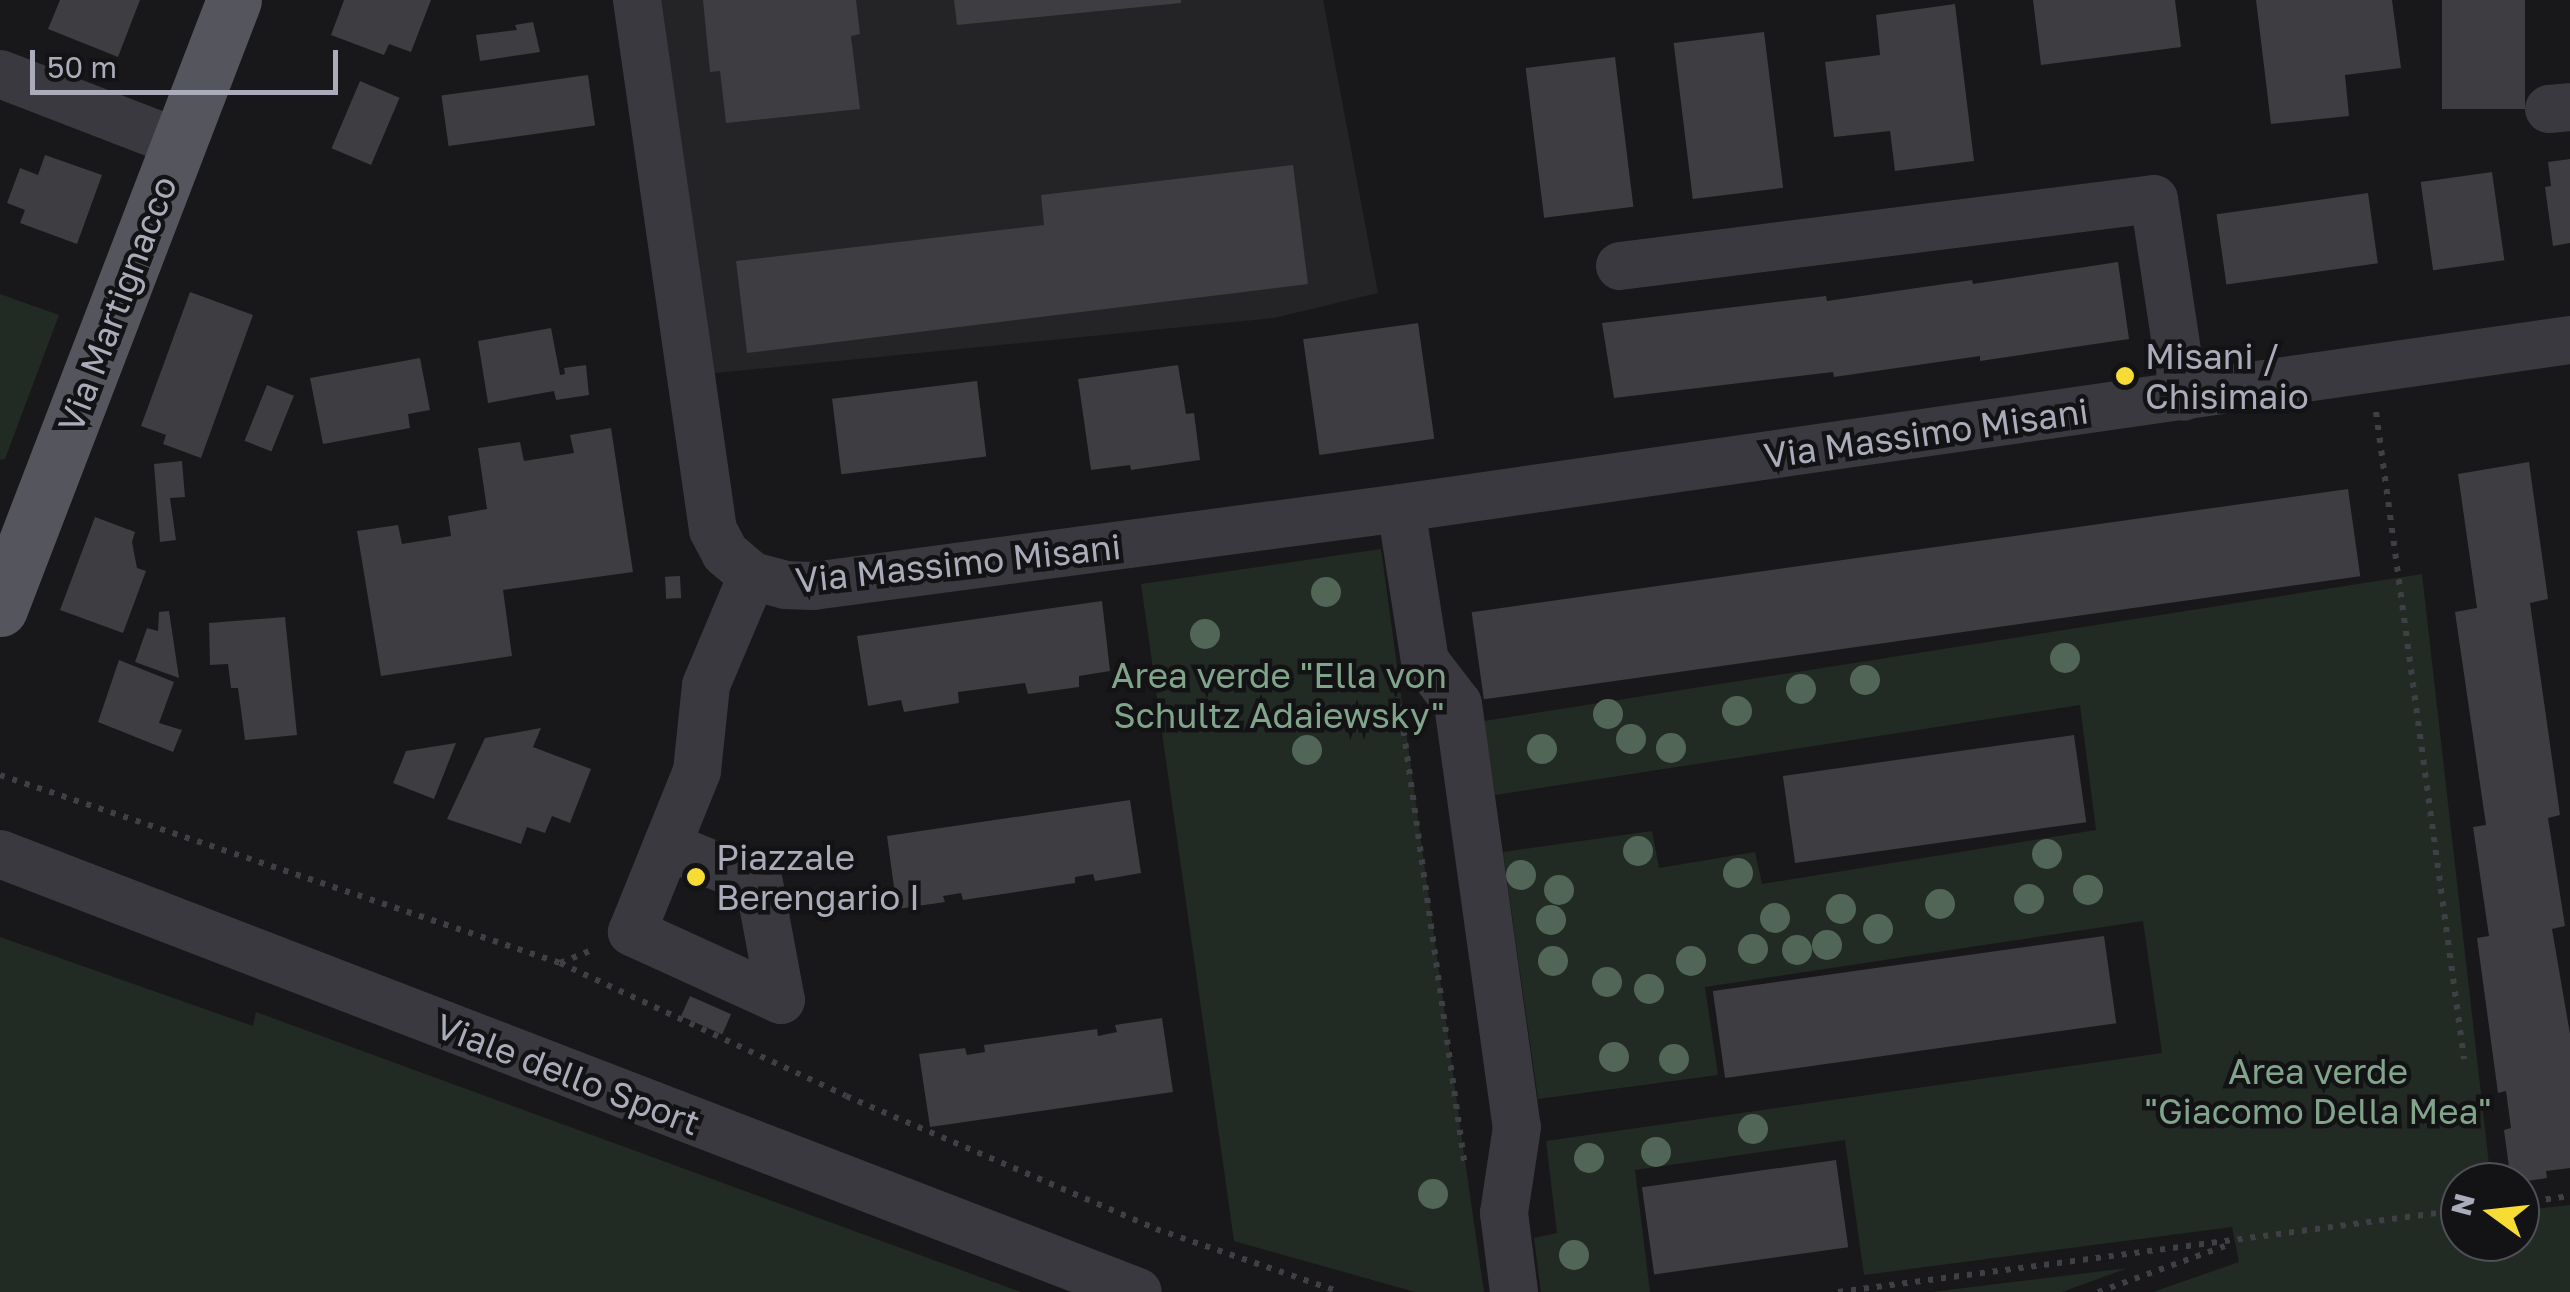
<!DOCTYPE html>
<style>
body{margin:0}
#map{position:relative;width:2570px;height:1292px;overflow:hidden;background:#18181a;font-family:"Golos Text",sans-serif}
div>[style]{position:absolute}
.built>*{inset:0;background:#242427}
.green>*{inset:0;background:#222a24}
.building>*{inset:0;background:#3d3d42;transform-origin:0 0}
.path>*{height:6px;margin-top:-3px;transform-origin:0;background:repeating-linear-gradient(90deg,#3f3f46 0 5px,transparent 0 13px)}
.minor>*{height:48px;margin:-24px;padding:0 24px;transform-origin:24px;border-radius:24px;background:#39393f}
.major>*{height:55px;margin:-27.5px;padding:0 27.5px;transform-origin:27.5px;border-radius:27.5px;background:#55555e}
.trees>*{width:30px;height:30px;margin:-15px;border-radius:50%;background:#526658}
.dots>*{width:28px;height:28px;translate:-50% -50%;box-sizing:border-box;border:5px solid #131315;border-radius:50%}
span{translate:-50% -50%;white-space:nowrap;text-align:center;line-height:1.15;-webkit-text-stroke:9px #131315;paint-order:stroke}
.street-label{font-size:35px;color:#aaacba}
.poi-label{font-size:35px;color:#aaacba}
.left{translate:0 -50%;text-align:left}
.park-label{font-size:35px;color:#81a58a}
.north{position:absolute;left:2440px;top:1162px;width:100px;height:100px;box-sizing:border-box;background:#131315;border:2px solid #4f5057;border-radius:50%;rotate:285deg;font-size:28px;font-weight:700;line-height:40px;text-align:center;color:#aaacba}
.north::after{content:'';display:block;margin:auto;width:35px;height:45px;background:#f6dc34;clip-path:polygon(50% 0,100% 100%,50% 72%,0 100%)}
.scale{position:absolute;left:30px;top:50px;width:308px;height:45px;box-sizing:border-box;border:5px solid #aaacba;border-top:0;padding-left:12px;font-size:30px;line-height:35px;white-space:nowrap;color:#aaacba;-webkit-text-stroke:8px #131315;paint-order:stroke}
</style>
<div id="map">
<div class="built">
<div style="clip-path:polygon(653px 0,1323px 0,1378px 293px,1274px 318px,705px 374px)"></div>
</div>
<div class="green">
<div style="clip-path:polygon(0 294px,59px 315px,5px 459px,0 460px)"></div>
<div style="clip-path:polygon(1381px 549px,1464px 1154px,1484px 1292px,1415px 1292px,1234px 1241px,1141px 584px)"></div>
<div style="clip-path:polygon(2422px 574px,2491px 1182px,2460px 1182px,2460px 1242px,2520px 1242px,2520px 1211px,2570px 1205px,2570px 1292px,2153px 1292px,2239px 1262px,2232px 1227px,1864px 1275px,1845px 1140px,1635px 1170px,1650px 1292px,1541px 1292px,1534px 1238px,1557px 1233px,1546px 1141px,2162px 1053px,2143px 921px,1705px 987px,1718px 1075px,1538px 1099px,1503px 852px,1652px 831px,1659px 868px,1755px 852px,1762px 884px,2096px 830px,2080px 705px,1495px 795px,1484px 721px)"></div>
<div style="clip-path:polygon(0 937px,253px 1026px,256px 1012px,1021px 1292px,0 1292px)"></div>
<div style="clip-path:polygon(2128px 1268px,2062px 1292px,1931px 1292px)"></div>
</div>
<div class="building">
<div style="clip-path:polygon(60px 0,140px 0,118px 57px,48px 29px)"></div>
<div style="clip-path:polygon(344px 0,431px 0,411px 52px,389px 44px,384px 55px,331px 35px)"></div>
<div style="clip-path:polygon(703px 0,856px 0,860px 34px,851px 36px,860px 109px,726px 123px,720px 71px,710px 72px)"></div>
<div style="clip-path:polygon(954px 0,1181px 0,1181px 3px,957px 25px)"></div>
<div style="clip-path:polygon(2033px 0,2175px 0,2181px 47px,2041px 65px)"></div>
<div style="clip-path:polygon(2256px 0,2392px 0,2401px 68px,2345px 75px,2349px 116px,2271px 124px)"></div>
<div style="left:2442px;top:0;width:83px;height:109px"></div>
<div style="clip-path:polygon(1955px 4px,1974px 161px,1895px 171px,1890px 131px,1834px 137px,1825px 62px,1880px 55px,1876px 15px)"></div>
<div style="clip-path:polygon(533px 22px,540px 52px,480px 61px,476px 35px,517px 30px,515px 25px)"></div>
<div style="left:1764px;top:32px;width:157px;height:91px;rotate:83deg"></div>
<div style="left:1615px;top:57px;width:151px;height:90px;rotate:83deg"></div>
<div style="left:588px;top:75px;width:51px;height:148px;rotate:82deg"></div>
<div style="left:360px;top:81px;width:43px;height:73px;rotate:23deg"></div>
<div style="clip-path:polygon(45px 155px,102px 175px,77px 244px,20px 223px,25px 210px,7px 203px,20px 168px,38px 175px)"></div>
<div style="clip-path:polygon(2570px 159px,2570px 243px,2553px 246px,2545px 187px,2551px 186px,2548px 162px)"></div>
<div style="clip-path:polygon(1293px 165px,1308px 284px,747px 353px,736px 261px,1044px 225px,1041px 195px)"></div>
<div style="left:2492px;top:172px;width:89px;height:72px;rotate:82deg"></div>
<div style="left:2368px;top:193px;width:71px;height:153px;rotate:82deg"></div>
<div style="clip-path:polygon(2118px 262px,2129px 339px,1980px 361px,1980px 356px,1834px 377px,1833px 372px,1614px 398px,1602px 323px,1826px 296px,1827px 301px,1972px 280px,1973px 284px)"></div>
<div style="clip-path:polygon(190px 292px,253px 315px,201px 458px,163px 444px,166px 435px,141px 426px)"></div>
<div style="left:1418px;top:323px;width:117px;height:116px;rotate:82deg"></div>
<div style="clip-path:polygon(551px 328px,560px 375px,565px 374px,564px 368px,586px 365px,589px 395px,556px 400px,554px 391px,488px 403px,478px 341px)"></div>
<div style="clip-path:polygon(420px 358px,430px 410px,408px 414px,410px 428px,323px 444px,310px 378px)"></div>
<div style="clip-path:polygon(1178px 365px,1186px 414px,1194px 413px,1200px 460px,1131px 470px,1130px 465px,1091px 470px,1078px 379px)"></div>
<div style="left:977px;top:381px;width:76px;height:146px;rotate:83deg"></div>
<div style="left:267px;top:385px;width:29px;height:60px;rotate:22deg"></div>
<div style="clip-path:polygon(611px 428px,633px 572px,503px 590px,512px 656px,381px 676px,357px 531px,398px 525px,402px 544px,451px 536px,448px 516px,487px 509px,478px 448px,520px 442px,524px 461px,574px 453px,570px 435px)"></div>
<div style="clip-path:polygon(182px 461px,185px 497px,170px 498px,176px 540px,160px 542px,154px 464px)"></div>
<div style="clip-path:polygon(2529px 462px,2548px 599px,2530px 603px,2560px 815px,2548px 818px,2565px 926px,2552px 929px,2570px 1034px,2570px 1168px,2546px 1171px,2547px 1178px,2520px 1182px,2511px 1182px,2504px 1130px,2511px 1128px,2506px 1091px,2498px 1093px,2477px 938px,2489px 936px,2473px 827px,2486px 825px,2455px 612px,2477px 608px,2458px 474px)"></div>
<div style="left:2348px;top:489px;width:88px;height:885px;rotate:82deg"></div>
<div style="clip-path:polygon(95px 517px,135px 532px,132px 542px,137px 568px,146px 571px,123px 633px,60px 610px)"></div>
<div style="left:680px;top:576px;width:22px;height:15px;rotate:87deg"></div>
<div style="clip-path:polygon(1102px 601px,1110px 671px,1079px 676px,1079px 687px,1028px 694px,1025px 683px,958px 692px,959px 703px,904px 712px,901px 700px,868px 706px,857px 636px)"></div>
<div style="clip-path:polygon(169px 611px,179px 678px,135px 662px,147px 628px,158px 631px,159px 612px)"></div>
<div style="clip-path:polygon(285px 617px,297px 735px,245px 740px,238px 688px,231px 688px,228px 664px,210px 665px,209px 623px)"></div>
<div style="clip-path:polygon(119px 660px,174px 682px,159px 723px,182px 730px,173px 752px,98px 722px)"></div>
<div style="clip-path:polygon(541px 728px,533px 747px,591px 769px,570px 823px,552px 816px,545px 833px,527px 827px,521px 844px,447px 819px,485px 738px)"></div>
<div style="left:2074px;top:735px;width:88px;height:294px;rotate:82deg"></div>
<div style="clip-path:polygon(456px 743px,434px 799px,393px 783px,406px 751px)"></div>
<div style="clip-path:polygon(1130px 800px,1141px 873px,1095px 881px,1093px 874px,1075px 877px,1075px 883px,963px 900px,961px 893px,943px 896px,945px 902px,897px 909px,887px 836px)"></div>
<div style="left:2104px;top:936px;width:88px;height:395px;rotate:82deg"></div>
<div style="left:690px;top:996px;width:45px;height:22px;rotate:24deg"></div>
<div style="clip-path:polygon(1162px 1018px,1173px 1092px,930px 1127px,919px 1054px,965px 1048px,967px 1055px,985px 1052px,984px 1045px,1097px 1029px,1098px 1036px,1117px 1032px,1115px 1025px)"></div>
<div style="left:1836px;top:1160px;width:88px;height:196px;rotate:82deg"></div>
</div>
<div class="path">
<div style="left:2376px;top:412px;width:653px;rotate:82.25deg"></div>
<div style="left:1400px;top:705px;width:462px;rotate:82deg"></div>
<div style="left:0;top:775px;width:591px;rotate:18.56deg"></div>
<div style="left:560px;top:963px;width:315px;rotate:24.9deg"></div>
<div style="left:846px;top:1096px;width:337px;rotate:23.2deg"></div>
<div style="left:1156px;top:1229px;width:194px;rotate:18.9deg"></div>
<div style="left:560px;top:963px;width:37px;rotate:-22deg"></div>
<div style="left:2520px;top:1203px;width:50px;rotate:-8deg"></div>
<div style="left:1838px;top:1292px;width:627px;rotate:-7.51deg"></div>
<div style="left:2098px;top:1292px;width:135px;rotate:-19.9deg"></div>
</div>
<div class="minor">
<div style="left:637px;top:0;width:535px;rotate:81.84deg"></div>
<div style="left:713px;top:530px;width:26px;rotate:62deg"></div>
<div style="left:725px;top:553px;width:35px;rotate:40deg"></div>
<div style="left:752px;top:576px;width:34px;rotate:15deg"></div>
<div style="left:785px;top:585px;width:28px;rotate:2deg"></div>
<div style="left:813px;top:586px;width:593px;rotate:-7.56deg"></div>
<div style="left:1401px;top:508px;width:1181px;rotate:-8.18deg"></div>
<div style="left:0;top:74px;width:192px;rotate:21.1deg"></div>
<div style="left:2549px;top:109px;width:21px;rotate:-5deg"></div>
<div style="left:1620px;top:266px;width:538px;rotate:-7.15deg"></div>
<div style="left:2154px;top:199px;width:200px;rotate:81.4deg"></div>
<div style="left:1401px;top:508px;width:155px;rotate:81.1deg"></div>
<div style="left:1425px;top:661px;width:54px;rotate:52.5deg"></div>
<div style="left:1458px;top:704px;width:427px;rotate:82.1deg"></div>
<div style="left:1517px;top:1127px;width:87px;rotate:98.6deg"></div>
<div style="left:1504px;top:1213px;width:80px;rotate:82.8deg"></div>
<div style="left:667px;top:846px;width:99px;rotate:21.9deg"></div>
<div style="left:759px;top:883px;width:119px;rotate:79.4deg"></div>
<div style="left:781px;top:1000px;width:164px;rotate:-155.5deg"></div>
<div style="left:632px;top:932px;width:174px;rotate:-68deg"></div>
<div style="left:697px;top:771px;width:86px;rotate:-84deg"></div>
<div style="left:706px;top:685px;width:118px;rotate:-67.1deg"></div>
<div style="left:0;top:854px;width:1219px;rotate:21.05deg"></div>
</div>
<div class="major">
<div style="left:0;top:609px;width:652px;rotate:-68.98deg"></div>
</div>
<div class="trees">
<div style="left:1326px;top:592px"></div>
<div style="left:1205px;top:634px"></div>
<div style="left:2065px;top:658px"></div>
<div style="left:1865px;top:680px"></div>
<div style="left:1801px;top:689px"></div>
<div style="left:1737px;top:711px"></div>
<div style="left:1608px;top:714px"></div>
<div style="left:1631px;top:739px"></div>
<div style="left:1671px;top:748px"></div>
<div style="left:1542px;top:749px"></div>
<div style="left:1307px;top:750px"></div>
<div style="left:1638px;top:851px"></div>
<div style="left:2047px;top:854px"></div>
<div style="left:1738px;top:873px"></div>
<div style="left:1521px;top:875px"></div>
<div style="left:1559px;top:890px"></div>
<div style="left:2088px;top:890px"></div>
<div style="left:2029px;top:899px"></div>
<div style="left:1940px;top:904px"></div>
<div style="left:1841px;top:909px"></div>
<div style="left:1775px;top:918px"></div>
<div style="left:1551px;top:920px"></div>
<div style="left:1878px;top:929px"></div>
<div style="left:1827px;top:945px"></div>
<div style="left:1753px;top:949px"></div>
<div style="left:1797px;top:950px"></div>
<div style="left:1553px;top:961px"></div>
<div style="left:1691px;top:961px"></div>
<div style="left:1607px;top:982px"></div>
<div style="left:1649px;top:989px"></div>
<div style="left:1614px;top:1057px"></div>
<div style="left:1674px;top:1059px"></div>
<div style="left:1753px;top:1129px"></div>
<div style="left:1656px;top:1152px"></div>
<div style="left:1589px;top:1158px"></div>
<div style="left:1433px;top:1194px"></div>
<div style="left:1574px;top:1255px"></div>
</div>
<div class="dots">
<div style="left:2125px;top:376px;background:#f6dc34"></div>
<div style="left:696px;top:877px;background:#f6dc34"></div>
</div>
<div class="street-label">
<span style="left:117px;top:304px;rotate:-69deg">Via Martignacco</span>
<span style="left:1926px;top:433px;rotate:-8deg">Via Massimo Misani</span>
<span style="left:958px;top:563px;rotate:-6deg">Via Massimo Misani</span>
<span style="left:568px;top:1074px;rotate:21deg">Viale dello Sport</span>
</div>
<div class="poi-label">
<span class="left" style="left:2145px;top:376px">Misani /<br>Chisimaio</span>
<span class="left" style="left:716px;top:877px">Piazzale<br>Berengario I</span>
</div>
<div class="park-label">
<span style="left:1279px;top:695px">Area verde "Ella von<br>Schultz Adaiewsky"</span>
<span style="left:2318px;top:1091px">Area verde<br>"Giacomo Della Mea"</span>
</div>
<div class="north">N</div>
<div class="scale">50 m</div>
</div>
